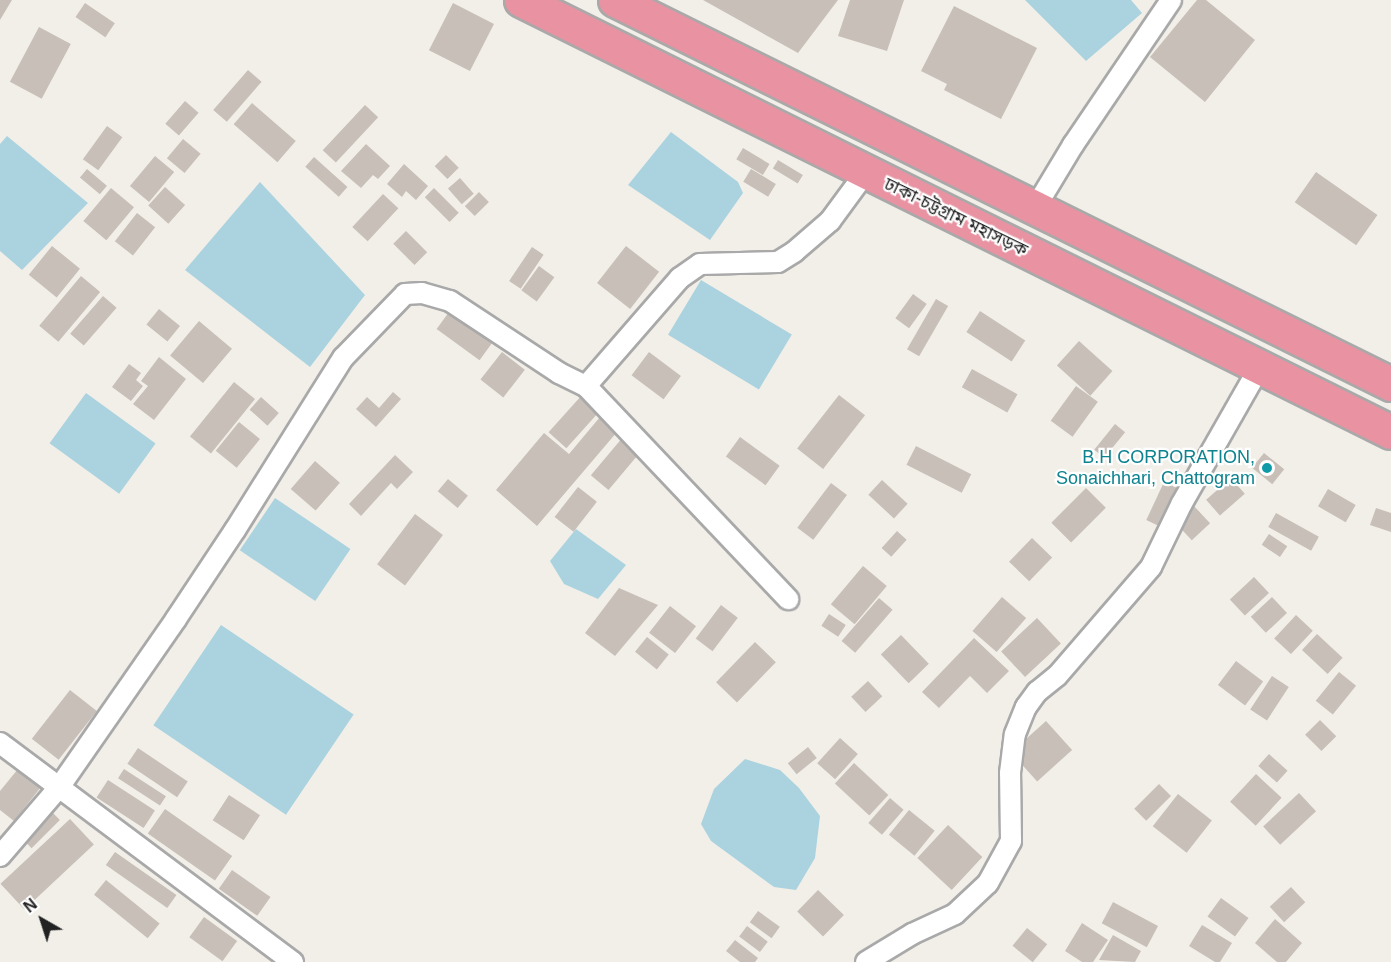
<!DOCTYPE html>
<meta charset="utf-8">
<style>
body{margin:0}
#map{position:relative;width:1391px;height:962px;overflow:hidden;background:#f2efe9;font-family:Arial,"Noto Sans Bengali",sans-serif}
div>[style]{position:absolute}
.water>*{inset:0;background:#aad3df;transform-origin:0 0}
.building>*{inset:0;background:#c7bfb8;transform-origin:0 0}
.roads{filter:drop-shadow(2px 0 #a9a9a9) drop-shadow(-2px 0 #a9a9a9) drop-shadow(0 2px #a9a9a9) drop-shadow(0 -2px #a9a9a9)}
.street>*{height:20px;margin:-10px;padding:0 10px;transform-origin:10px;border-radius:10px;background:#fff}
.highway>*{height:33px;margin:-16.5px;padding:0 16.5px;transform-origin:16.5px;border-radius:16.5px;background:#e892a2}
.dots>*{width:16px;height:16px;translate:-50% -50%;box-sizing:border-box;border:3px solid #fff;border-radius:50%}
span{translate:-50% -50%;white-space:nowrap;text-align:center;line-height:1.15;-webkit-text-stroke:4.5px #fff;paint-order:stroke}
.street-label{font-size:18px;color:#222}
.culture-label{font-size:18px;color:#0d838f}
.right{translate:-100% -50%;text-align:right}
.north{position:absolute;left:12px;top:890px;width:60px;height:60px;-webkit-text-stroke:4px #fff;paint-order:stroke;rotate:321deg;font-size:16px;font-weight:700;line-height:24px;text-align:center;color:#222}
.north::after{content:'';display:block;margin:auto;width:21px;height:27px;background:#222;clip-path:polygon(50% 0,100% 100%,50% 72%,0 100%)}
</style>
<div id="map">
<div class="water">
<div style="clip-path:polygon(1025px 0,1131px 0,1142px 13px,1086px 61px)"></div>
<div style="clip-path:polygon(671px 132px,738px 182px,743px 193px,710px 240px,628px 185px)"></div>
<div style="clip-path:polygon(7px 136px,88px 203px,22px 270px,0 251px,0 144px)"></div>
<div style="clip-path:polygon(260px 182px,365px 295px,310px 367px,185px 270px)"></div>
<div style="left:701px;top:280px;width:106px;height:64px;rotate:31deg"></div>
<div style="left:86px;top:393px;width:86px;height:62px;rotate:36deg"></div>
<div style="left:275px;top:498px;width:91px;height:63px;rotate:34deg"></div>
<div style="clip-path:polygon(576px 529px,626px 565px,598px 599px,564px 584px,550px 561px)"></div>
<div style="left:221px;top:625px;width:160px;height:121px;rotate:34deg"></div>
<div style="clip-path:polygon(745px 759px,780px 770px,799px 788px,820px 816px,815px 858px,796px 890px,774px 887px,711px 841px,701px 824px,714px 789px)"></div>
</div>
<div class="building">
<div style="clip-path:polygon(0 0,12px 0,0 20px)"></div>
<div style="clip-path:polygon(703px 0,838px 0,798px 53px)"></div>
<div style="clip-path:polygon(850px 0,904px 0,887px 51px,838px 36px)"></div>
<div style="clip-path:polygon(1197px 0,1206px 0,1255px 40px,1205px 102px,1150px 57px)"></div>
<div style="left:85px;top:3px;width:36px;height:17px;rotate:34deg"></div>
<div style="left:453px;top:3px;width:46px;height:53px;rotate:27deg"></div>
<div style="clip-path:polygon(954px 6px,1037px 48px,1001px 119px,944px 90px,947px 84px,921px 71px)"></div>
<div style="left:39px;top:27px;width:36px;height:62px;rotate:28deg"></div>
<div style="left:248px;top:70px;width:18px;height:53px;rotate:41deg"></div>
<div style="left:185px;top:101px;width:18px;height:30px;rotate:41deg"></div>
<div style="left:252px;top:103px;width:58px;height:28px;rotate:41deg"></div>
<div style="left:365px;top:105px;width:18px;height:62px;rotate:43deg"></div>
<div style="left:107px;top:126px;width:19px;height:41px;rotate:36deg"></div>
<div style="left:183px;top:139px;width:23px;height:25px;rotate:40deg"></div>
<div style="clip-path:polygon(366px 144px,390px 166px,378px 179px,373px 175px,361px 188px,341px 171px)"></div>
<div style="left:743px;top:148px;width:31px;height:13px;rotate:31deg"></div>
<div style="left:446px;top:155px;width:18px;height:16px;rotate:45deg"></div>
<div style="left:155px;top:156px;width:25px;height:39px;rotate:40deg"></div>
<div style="left:314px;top:157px;width:45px;height:13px;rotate:42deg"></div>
<div style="left:778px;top:160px;width:29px;height:10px;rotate:31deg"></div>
<div style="clip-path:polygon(404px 164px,428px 186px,416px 200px,406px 191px,402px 197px,387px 184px)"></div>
<div style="left:87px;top:169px;width:26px;height:11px;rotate:40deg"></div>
<div style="left:751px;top:169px;width:29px;height:15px;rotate:31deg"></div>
<div style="left:1316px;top:172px;width:75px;height:37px;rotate:35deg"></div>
<div style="left:460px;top:178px;width:21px;height:16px;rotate:49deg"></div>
<div style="left:165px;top:187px;width:27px;height:25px;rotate:42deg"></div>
<div style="left:111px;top:188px;width:30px;height:43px;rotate:40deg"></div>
<div style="left:434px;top:188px;width:35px;height:13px;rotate:45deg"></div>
<div style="left:479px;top:192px;width:14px;height:20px;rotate:45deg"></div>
<div style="left:383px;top:194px;width:21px;height:45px;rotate:43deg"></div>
<div style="left:137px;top:213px;width:23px;height:36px;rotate:38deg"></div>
<div style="left:406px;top:231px;width:30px;height:18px;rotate:45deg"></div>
<div style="left:52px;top:246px;width:36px;height:37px;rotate:39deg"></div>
<div style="left:626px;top:246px;width:42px;height:47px;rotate:38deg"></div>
<div style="left:532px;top:247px;width:14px;height:41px;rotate:34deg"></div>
<div style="left:539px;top:266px;width:19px;height:30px;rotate:36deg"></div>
<div style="left:81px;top:276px;width:25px;height:65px;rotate:40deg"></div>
<div style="left:913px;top:294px;width:17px;height:30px;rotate:36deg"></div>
<div style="left:103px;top:296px;width:18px;height:50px;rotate:41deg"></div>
<div style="left:936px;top:299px;width:14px;height:58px;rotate:30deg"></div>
<div style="left:159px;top:309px;width:27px;height:20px;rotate:39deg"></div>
<div style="left:980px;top:311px;width:54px;height:25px;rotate:33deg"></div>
<div style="left:449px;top:312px;width:53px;height:21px;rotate:36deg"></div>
<div style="left:199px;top:321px;width:43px;height:45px;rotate:40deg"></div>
<div style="left:1079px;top:341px;width:45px;height:33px;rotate:42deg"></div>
<div style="left:502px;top:352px;width:29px;height:35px;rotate:38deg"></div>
<div style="left:649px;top:352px;width:40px;height:29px;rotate:37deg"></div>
<div style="clip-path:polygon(159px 357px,186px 379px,154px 420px,133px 404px,148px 386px,141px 381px)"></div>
<div style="clip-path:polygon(129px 364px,141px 373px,136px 380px,143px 386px,131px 401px,112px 387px)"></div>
<div style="left:972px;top:369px;width:52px;height:21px;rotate:29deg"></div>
<div style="left:234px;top:382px;width:27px;height:70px;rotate:39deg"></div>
<div style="left:1076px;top:386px;width:27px;height:43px;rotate:36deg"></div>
<div style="clip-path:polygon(393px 392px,401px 399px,376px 427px,356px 409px,367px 397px,379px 408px)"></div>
<div style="left:582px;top:395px;width:24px;height:50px;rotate:42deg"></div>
<div style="left:839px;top:395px;width:33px;height:68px;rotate:38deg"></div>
<div style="left:261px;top:397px;width:24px;height:17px;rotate:42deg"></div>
<div style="clip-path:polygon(600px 417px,617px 432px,537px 526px,496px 490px,544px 433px,569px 454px)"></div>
<div style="left:239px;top:422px;width:27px;height:37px;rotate:39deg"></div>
<div style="left:1115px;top:424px;width:13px;height:33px;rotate:39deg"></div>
<div style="left:623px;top:437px;width:23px;height:50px;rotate:40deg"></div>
<div style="left:740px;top:437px;width:49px;height:24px;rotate:36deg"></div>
<div style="left:916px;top:446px;width:62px;height:21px;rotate:27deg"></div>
<div style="left:1264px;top:453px;width:26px;height:19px;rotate:39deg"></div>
<div style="clip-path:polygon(395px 455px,413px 472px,397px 489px,391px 483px,361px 516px,349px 504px)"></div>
<div style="left:315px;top:461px;width:33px;height:37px;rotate:41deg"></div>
<div style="left:1231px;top:478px;width:21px;height:33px;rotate:49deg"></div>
<div style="left:448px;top:479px;width:26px;height:16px;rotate:40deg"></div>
<div style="left:882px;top:480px;width:35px;height:20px;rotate:43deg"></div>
<div style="left:1164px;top:482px;width:21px;height:42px;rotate:25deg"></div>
<div style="left:831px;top:483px;width:20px;height:56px;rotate:37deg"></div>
<div style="left:578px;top:487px;width:24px;height:38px;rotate:38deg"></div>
<div style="left:1086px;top:488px;width:28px;height:49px;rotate:45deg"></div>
<div style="left:1328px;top:489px;width:32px;height:20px;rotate:30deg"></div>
<div style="left:1193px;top:505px;width:25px;height:25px;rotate:47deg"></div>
<div style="clip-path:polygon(1376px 508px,1391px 513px,1391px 532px,1370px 525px)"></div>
<div style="left:1276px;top:513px;width:49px;height:16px;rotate:29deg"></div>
<div style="left:415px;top:514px;width:35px;height:63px;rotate:37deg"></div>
<div style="left:897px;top:531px;width:13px;height:23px;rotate:42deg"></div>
<div style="left:1269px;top:534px;width:22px;height:13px;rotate:34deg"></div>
<div style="left:1032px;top:538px;width:28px;height:33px;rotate:44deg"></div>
<div style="left:863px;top:566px;width:31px;height:50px;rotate:40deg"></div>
<div style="left:1254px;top:577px;width:22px;height:33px;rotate:47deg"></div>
<div style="clip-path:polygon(619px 588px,658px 605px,615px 656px,585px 633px)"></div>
<div style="left:1002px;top:597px;width:32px;height:45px;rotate:41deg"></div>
<div style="left:1272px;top:597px;width:22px;height:29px;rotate:47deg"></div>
<div style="left:879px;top:598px;width:18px;height:57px;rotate:41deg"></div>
<div style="left:721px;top:605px;width:21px;height:42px;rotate:37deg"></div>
<div style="left:670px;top:606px;width:33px;height:34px;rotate:38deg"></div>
<div style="left:829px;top:614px;width:20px;height:14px;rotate:33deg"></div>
<div style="left:1296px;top:615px;width:23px;height:32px;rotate:43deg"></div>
<div style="left:1037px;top:618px;width:35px;height:49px;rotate:47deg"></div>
<div style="left:1317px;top:634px;width:35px;height:22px;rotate:43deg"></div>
<div style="left:901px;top:635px;width:40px;height:28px;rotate:46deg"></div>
<div style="left:647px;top:637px;width:28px;height:19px;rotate:39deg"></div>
<div style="clip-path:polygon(974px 638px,1009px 671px,987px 693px,970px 676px,939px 708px,922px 692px)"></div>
<div style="left:755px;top:642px;width:29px;height:56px;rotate:44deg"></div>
<div style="left:1236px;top:661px;width:34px;height:30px;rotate:37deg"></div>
<div style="left:1339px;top:672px;width:22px;height:37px;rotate:39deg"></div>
<div style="left:1272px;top:676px;width:20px;height:40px;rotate:33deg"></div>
<div style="left:868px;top:681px;width:21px;height:23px;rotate:47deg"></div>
<div style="left:70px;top:690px;width:34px;height:62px;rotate:38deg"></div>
<div style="left:1320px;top:720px;width:23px;height:21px;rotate:45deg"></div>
<div style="left:1046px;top:721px;width:39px;height:47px;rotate:48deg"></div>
<div style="left:840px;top:738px;width:24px;height:34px;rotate:42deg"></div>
<div style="left:808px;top:747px;width:14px;height:26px;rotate:51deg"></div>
<div style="left:138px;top:748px;width:60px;height:19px;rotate:34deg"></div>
<div style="left:1269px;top:754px;width:25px;height:16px;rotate:42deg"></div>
<div style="left:854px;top:763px;width:47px;height:28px;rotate:43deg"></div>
<div style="clip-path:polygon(18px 769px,41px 787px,14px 821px,0 810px,0 791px)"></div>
<div style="left:124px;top:769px;width:50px;height:11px;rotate:33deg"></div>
<div style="left:1256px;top:774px;width:35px;height:38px;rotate:43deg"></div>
<div style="left:108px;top:780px;width:56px;height:21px;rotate:33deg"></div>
<div style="left:1159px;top:784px;width:17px;height:35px;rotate:45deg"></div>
<div style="left:1299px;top:793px;width:25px;height:49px;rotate:47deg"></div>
<div style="left:1178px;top:794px;width:43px;height:41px;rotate:38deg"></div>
<div style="left:229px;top:795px;width:37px;height:30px;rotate:33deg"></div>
<div style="left:890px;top:798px;width:18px;height:33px;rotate:41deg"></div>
<div style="left:165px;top:809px;width:82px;height:30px;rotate:35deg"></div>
<div style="left:50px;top:810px;width:14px;height:40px;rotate:45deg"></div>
<div style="left:909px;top:810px;width:33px;height:32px;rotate:39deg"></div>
<div style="left:70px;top:819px;width:35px;height:95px;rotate:47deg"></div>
<div style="left:948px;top:825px;width:47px;height:45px;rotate:43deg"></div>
<div style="left:115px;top:852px;width:75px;height:16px;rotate:35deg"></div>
<div style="left:232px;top:870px;width:47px;height:23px;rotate:35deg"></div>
<div style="left:106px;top:880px;width:69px;height:19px;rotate:39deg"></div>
<div style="left:1291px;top:887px;width:21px;height:29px;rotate:47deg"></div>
<div style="left:818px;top:890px;width:36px;height:30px;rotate:44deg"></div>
<div style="left:1221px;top:898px;width:34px;height:23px;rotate:36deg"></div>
<div style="left:1113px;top:902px;width:51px;height:24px;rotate:28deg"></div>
<div style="left:758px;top:911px;width:27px;height:14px;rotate:36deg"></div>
<div style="left:204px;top:917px;width:41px;height:25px;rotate:36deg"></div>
<div style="clip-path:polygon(1275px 919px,1302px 943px,1286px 962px,1277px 962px,1255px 943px)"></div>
<div style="clip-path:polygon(1082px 923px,1108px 940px,1093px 962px,1082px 962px,1065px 951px)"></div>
<div style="clip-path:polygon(1202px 925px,1232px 943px,1220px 962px,1215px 962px,1189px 946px)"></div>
<div style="left:747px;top:926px;width:26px;height:13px;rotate:37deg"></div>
<div style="left:1027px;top:928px;width:26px;height:23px;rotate:39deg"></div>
<div style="clip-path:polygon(1113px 935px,1141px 951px,1135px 962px,1099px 960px)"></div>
<div style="clip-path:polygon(735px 940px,758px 958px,755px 962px,740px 962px,726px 951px)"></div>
</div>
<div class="roads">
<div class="street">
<div style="left:1035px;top:208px;width:74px;rotate:-58.9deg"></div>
<div style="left:1073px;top:145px;width:175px;rotate:-55.9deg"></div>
<div style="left:586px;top:386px;width:294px;rotate:46.5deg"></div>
<div style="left:0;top:743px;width:366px;rotate:36.8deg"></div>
<div style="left:0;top:856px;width:92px;rotate:-49.4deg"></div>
<div style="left:60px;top:786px;width:203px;rotate:-55.2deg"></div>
<div style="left:176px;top:619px;width:107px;rotate:-56.5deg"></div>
<div style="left:235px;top:530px;width:203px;rotate:-57.9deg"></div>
<div style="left:343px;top:358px;width:89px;rotate:-45.9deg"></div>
<div style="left:405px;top:294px;width:17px;rotate:-3deg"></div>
<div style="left:422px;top:293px;width:29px;rotate:16deg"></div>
<div style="left:450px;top:301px;width:131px;rotate:33.4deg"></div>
<div style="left:559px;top:373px;width:30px;rotate:26deg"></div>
<div style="left:586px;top:386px;width:143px;rotate:-49deg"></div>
<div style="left:680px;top:278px;width:24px;rotate:-35deg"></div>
<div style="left:700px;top:264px;width:78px;rotate:-1.5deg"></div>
<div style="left:778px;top:262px;width:19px;rotate:-32deg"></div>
<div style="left:794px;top:252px;width:48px;rotate:-40.7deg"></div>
<div style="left:830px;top:221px;width:61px;rotate:-53.7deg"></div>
<div style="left:866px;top:962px;width:54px;rotate:-31.3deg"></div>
<div style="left:912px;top:934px;width:47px;rotate:-24.9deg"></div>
<div style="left:955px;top:914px;width:45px;rotate:-43.2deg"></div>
<div style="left:988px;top:883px;width:48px;rotate:-61.3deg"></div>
<div style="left:1011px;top:841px;width:68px;rotate:-90.8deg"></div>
<div style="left:1010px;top:773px;width:39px;rotate:-83deg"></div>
<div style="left:1015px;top:734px;width:29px;rotate:-68deg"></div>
<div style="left:1026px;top:707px;width:19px;rotate:-54deg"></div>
<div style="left:1037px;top:692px;width:26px;rotate:-39deg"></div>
<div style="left:1057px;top:676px;width:144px;rotate:-49.2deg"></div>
<div style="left:1151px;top:567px;width:71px;rotate:-64.2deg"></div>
<div style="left:1182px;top:503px;width:155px;rotate:-60.3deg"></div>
</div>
<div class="highway">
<div style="left:521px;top:0;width:971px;rotate:26.41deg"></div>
<div style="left:615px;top:0;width:866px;rotate:26.33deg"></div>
</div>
</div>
<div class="dots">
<div style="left:1267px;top:468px;background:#0f9aa8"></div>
</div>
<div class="street-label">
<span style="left:956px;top:217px;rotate:26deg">ঢাকা-চট্টগ্রাম মহাসড়ক</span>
</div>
<div class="culture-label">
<span class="right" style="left:1255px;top:468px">B.H CORPORATION,<br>Sonaichhari, Chattogram</span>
</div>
<div class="north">N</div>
</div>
